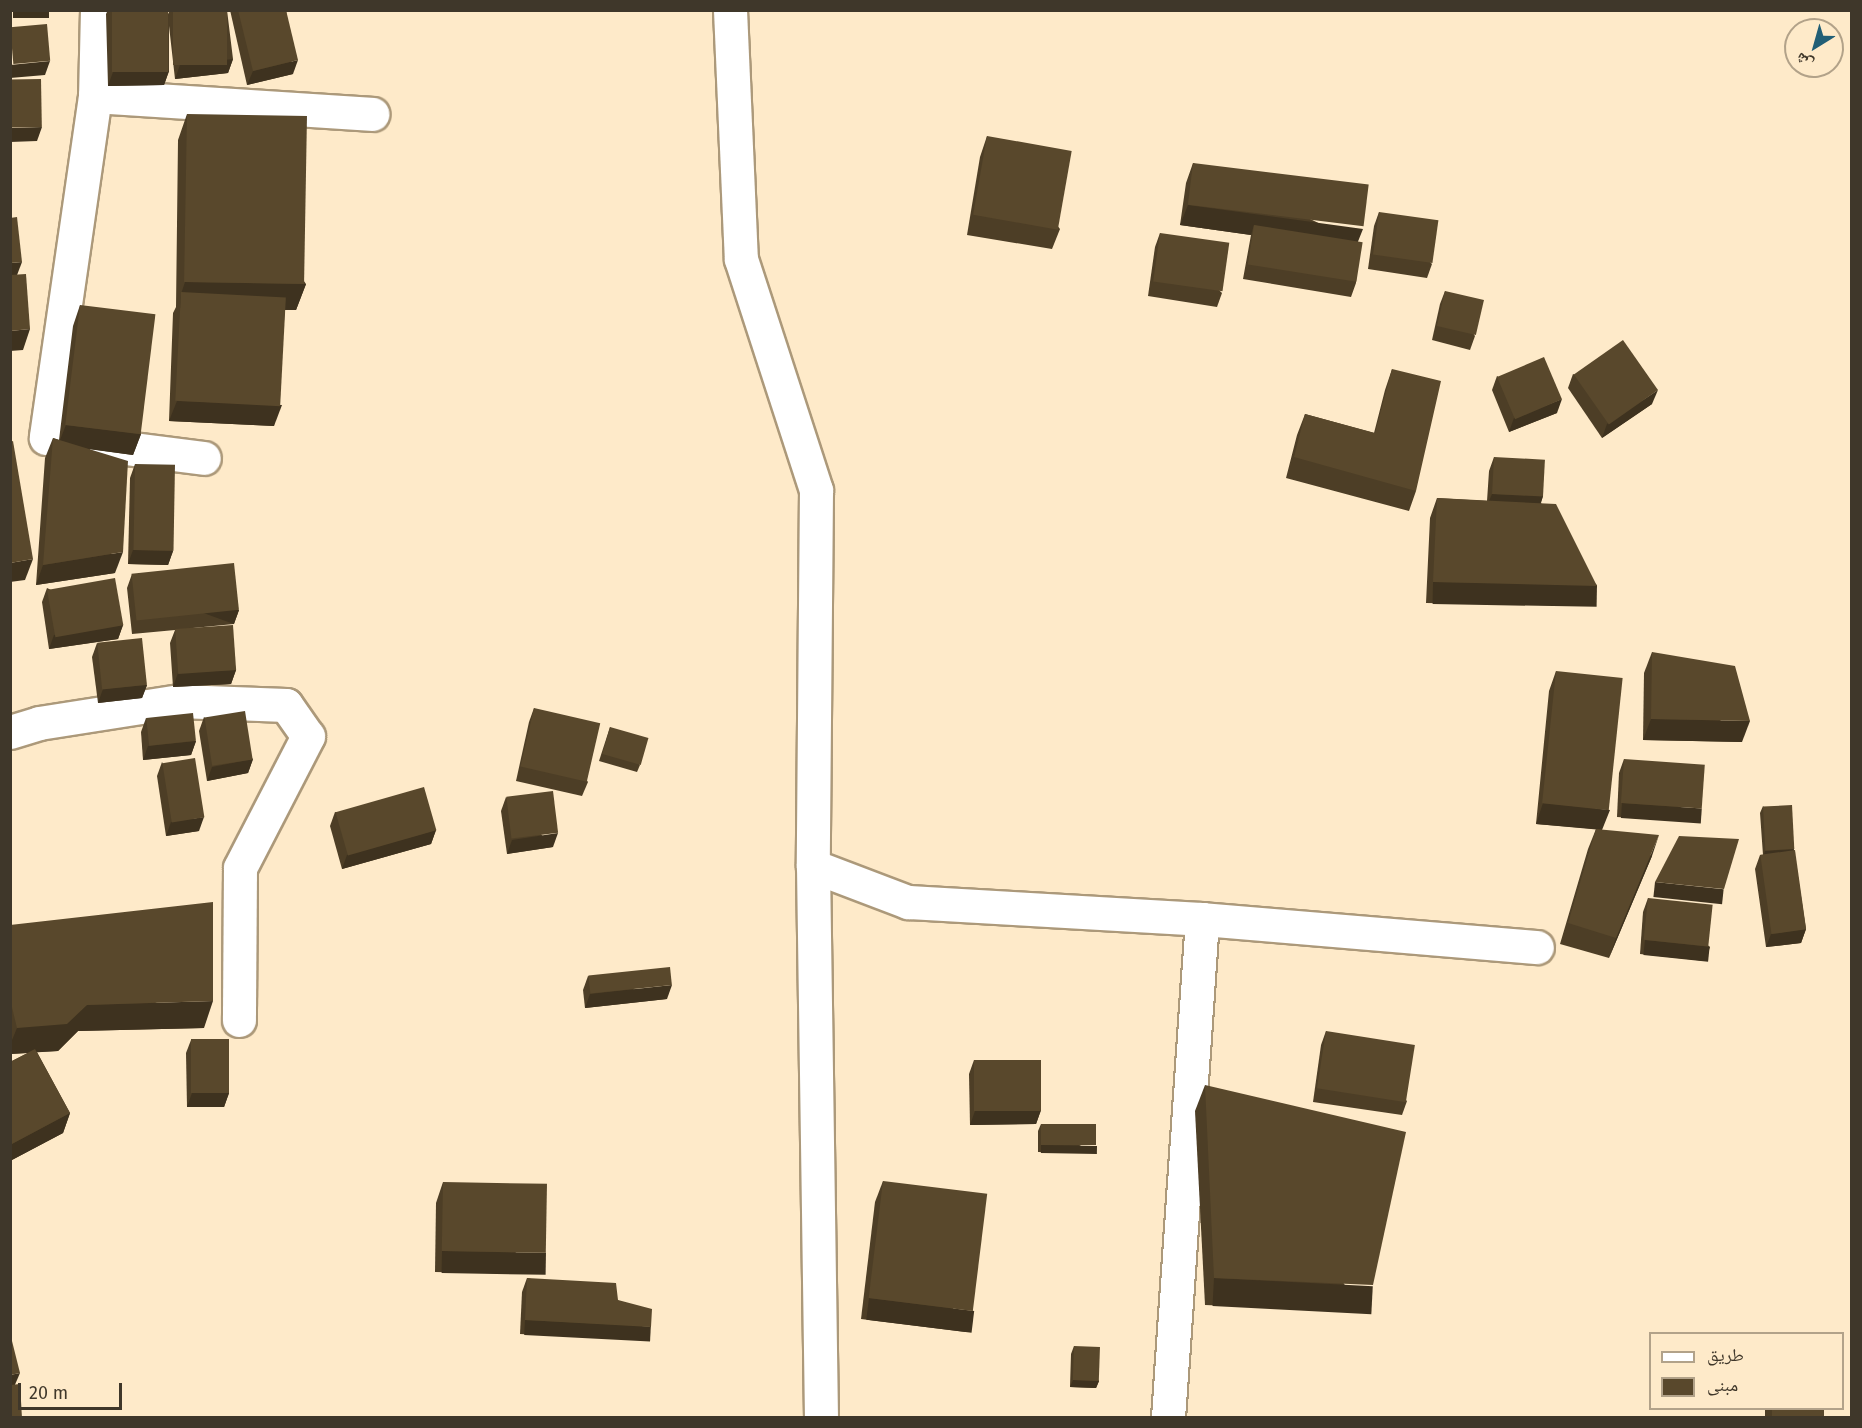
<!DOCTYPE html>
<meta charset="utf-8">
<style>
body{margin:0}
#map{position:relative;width:1862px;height:1428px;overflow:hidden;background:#feeac9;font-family:"Fira Sans","Noto Naskh Arabic",sans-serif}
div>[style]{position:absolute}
.roads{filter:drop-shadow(2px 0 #ac997a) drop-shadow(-2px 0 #ac997a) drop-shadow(0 2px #ac997a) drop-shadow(0 -2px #ac997a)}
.minor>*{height:33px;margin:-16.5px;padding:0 16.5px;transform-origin:16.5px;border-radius:16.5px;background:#fff}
.wall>*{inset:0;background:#4d3e26;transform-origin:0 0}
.shaded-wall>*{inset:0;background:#3e321f;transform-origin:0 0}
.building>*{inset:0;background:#59482c;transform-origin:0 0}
span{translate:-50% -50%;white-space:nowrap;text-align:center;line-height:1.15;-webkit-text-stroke:6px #feeac9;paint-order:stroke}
.frame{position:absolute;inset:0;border:12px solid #3f372a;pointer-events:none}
.legend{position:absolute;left:1649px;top:1332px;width:195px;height:78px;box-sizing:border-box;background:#feeac9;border:2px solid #b2a289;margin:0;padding:8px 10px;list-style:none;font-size:18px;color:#3f372a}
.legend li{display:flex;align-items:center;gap:12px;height:30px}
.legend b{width:30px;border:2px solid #b2a289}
.north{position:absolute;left:1784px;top:18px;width:60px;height:60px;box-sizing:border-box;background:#feeac9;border:2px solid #b2a289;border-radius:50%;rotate:217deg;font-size:16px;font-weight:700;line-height:24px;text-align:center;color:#3f372a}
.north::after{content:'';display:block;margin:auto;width:21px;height:27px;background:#225f76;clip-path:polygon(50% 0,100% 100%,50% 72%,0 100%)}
.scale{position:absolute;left:18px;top:1383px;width:104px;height:27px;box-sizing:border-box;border:3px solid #3f372a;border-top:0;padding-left:8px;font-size:18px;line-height:21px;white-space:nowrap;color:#3f372a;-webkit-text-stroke:4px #feeac9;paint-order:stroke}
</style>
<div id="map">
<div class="roads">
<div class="minor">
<div style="left:97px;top:10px;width:86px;rotate:91.3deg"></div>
<div style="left:95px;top:96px;width:345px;rotate:98.2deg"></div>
<div style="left:46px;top:438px;width:159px;rotate:7.2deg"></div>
<div style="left:730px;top:10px;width:249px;rotate:87.5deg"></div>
<div style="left:741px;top:259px;width:243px;rotate:72deg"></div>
<div style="left:816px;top:490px;width:376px;rotate:90.5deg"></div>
<div style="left:813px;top:866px;width:552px;rotate:89.17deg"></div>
<div style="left:95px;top:96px;width:278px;rotate:3.7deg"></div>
<div style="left:10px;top:732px;width:30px;rotate:-17deg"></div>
<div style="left:39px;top:723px;width:142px;rotate:-8.9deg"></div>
<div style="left:179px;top:701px;width:107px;rotate:2.1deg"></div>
<div style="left:286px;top:705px;width:38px;rotate:55deg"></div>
<div style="left:308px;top:736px;width:148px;rotate:117.3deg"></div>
<div style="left:240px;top:868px;width:152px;rotate:90.4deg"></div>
<div style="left:813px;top:866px;width:102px;rotate:20.8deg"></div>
<div style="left:908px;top:902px;width:294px;rotate:3.3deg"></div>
<div style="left:1202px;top:919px;width:336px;rotate:4.8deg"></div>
<div style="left:1168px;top:1418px;width:500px;rotate:-86.1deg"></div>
</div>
</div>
<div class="wall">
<div style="clip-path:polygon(108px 10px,168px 10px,168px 14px,170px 10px,227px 10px,233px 59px,228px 73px,175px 79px,169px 26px,169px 71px,164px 85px,108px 86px,106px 14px)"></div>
<div style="clip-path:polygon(230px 10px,286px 10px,293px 74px,247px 85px)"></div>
<div style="clip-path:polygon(187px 114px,306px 284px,296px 310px,285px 310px,274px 426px,169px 421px,173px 313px,176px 307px,178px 140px)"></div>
<div style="clip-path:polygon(987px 136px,1060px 229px,1052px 249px,967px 235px,980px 157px)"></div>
<div style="clip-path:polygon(1193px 163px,1358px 242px,1356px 283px,1351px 297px,1243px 279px,1251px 235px,1180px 225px,1186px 183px)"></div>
<div style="clip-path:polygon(1379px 212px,1432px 264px,1427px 278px,1368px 269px,1374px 226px)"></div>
<div style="clip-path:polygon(1160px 233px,1222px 293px,1217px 307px,1148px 296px,1155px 247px)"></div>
<div style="clip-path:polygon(1445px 291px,1475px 336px,1470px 350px,1432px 340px,1440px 304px)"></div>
<div style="clip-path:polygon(80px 305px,141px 434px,133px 455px,90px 449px,115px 573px,36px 585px,45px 458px,53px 438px,59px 440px,73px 326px)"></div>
<div style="clip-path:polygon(1392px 369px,1416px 491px,1409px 511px,1286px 478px,1297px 435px,1305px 414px,1374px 433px,1385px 390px)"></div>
<div style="clip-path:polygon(1573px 374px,1652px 404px,1602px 438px,1568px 388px)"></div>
<div style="clip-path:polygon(1497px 376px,1557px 413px,1509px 432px,1492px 390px)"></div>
<div style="clip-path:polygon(1494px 457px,1543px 496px,1541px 503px,1597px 586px,1589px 606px,1426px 603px,1430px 518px,1437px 498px,1487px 501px,1489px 471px)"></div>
<div style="clip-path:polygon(135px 464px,173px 551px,168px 565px,128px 564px,130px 478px)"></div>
<div style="clip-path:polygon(132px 574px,239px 610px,234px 624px,193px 628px,236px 670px,231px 684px,173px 687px,170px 643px,175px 630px,132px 634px,127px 588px)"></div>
<div style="clip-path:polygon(47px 588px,123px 625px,118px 639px,49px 649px,42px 602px)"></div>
<div style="clip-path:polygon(97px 643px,147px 685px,142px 698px,98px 703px,92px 657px)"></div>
<div style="clip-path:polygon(1652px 652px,1742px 742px,1643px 740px,1644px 673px)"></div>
<div style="clip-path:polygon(1556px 671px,1602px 830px,1652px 856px,1609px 958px,1560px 944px,1588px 849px,1596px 829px,1536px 824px,1549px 691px)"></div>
<div style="clip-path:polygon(534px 708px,588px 782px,582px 796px,516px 781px,529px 722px)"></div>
<div style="clip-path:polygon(204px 717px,253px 759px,248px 773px,207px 781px,199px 731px)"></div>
<div style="clip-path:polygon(146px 718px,196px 741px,191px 755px,143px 760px,141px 732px)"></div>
<div style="clip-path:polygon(610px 727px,640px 765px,637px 772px,599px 761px)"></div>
<div style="clip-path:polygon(1624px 759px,1697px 822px,1617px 817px,1619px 773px)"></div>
<div style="clip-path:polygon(162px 762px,199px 831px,166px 836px,157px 776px)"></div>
<div style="clip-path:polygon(506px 797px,553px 847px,507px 854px,501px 811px)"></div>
<div style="clip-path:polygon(1763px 806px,1794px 850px,1806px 929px,1801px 943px,1766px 947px,1755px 869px,1760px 855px,1763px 855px,1760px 813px)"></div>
<div style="clip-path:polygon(335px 812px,436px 830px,431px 844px,342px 869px,330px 826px)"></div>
<div style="clip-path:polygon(1648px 898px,1710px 947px,1705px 961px,1640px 954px,1643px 912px)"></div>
<div style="clip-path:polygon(10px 925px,204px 1028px,78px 1031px,58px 1051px,37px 1052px,70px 1113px,63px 1133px,10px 1161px,10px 1062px,28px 1053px,10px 1054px)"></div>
<div style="clip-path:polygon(588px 976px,667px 999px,585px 1008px,583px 990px)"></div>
<div style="clip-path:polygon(1326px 1031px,1407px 1101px,1402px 1115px,1313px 1102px,1321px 1045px)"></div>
<div style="clip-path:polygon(191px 1040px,229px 1093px,224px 1107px,187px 1107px,186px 1053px)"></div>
<div style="clip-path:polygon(974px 1060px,1041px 1110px,1036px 1124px,970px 1125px,969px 1074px)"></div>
<div style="clip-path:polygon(1205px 1085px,1363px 1311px,1205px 1305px,1195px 1111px)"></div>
<div style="clip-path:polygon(1041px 1124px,1094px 1153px,1038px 1152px,1038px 1131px)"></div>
<div style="clip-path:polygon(883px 1181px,966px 1332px,861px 1319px,875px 1202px)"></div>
<div style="clip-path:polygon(443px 1182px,538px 1274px,435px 1272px,436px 1203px)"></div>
<div style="clip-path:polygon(527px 1278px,618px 1300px,646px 1340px,520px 1334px,522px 1292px)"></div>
<div style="clip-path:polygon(1074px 1346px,1099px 1381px,1096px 1388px,1070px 1387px,1071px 1354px)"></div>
<div style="left:1765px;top:1408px;width:59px;height:10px"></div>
</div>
<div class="shaded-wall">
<div style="left:13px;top:10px;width:36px;height:8px"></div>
<div style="clip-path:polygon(233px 59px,228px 73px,175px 79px,180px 65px)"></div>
<div style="clip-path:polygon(298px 60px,293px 74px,247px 85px,253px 71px)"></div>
<div style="clip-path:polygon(50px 61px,45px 75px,10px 78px,10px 65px)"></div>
<div style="clip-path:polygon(169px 71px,164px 85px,108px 86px,113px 72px)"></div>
<div style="clip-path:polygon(42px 127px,37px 141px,10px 142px,10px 128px)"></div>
<div style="clip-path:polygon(1188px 205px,1363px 229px,1355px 249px,1254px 225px,1251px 235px,1180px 225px)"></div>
<div style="clip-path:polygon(22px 262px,14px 283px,10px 283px,10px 263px)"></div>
<div style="clip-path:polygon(185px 282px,306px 284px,296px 310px,180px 308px,181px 294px)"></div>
<div style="clip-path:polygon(30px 329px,23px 350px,10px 351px,10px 331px)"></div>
<div style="clip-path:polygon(1658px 390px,1652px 404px,1602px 438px,1607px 424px)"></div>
<div style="clip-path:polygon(1562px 399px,1557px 413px,1509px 432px,1514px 418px)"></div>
<div style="clip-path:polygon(177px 401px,282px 405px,274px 426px,169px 421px)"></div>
<div style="clip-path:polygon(66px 425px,141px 434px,133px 455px,58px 445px)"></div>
<div style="clip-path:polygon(1492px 494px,1543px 496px,1538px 510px,1486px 508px)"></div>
<div style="clip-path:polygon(133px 550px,173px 551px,168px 565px,128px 564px)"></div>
<div style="clip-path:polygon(123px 552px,115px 573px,36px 585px,43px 565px)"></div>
<div style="clip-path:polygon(33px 559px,25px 580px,10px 582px,10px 563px)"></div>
<div style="left:1433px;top:582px;width:164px;height:22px;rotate:1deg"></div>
<div style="left:239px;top:610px;width:15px;height:102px;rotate:110deg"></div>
<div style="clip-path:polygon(123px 625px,118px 639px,49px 649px,54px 635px)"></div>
<div style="clip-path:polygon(236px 670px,231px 684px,173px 687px,178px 673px)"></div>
<div style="clip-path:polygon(147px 685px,142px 698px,98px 703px,103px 689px)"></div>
<div style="clip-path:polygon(1651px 719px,1750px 721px,1742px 742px,1643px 740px)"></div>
<div style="clip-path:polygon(196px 741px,191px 755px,143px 760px,148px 746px)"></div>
<div style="clip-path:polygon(253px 759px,248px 773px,207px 781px,212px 767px)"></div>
<div style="clip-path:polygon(1543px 803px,1610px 810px,1602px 830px,1536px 824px)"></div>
<div style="left:1622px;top:803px;width:80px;height:15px;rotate:4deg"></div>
<div style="clip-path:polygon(204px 817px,199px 831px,166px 836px,171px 822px)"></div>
<div style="clip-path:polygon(436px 830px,431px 844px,342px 869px,347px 855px)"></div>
<div style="clip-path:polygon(558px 833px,553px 847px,507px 854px,512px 840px)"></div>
<div style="clip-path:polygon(1659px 835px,1652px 856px,1609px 958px,1616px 938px)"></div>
<div style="clip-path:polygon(1794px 849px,1792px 856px,1763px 858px,1765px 851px)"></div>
<div style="left:1655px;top:882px;width:69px;height:15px;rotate:6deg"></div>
<div style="clip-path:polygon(1806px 929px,1801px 943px,1766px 947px,1771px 934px)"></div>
<div style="left:1645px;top:940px;width:65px;height:15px;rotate:6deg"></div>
<div style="clip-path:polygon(672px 985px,667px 999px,585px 1008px,590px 994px)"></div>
<div style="clip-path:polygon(213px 1001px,204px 1028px,78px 1031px,58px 1051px,10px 1054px,10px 1045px,17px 1028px,87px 1005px)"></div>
<div style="clip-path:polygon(192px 1093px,229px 1093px,224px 1107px,187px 1107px)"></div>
<div style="clip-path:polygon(1041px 1110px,1036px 1124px,970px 1125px,975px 1111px)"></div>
<div style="clip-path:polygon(70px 1113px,63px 1133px,10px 1161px,10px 1145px)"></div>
<div style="left:1041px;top:1145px;width:56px;height:8px;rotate:1deg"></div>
<div style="left:442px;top:1251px;width:104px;height:22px;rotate:1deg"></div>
<div style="left:1214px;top:1278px;width:159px;height:28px;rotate:3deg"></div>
<div style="left:869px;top:1298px;width:106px;height:22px;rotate:7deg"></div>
<div style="left:525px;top:1320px;width:126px;height:15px;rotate:3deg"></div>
<div style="clip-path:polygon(20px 1373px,14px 1387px,10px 1388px,10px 1375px)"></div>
<div style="clip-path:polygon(1073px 1380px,1099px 1381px,1096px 1388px,1070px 1387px)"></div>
</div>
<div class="building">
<div style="left:112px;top:10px;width:56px;height:62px"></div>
<div style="left:173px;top:10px;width:54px;height:55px"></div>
<div style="clip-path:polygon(238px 10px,286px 10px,298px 60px,253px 71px)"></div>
<div style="left:47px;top:24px;width:37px;height:37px;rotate:85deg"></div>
<div style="left:41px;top:79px;width:48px;height:31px;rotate:89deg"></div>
<div style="left:187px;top:114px;width:120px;height:168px;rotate:1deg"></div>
<div style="left:987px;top:136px;width:86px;height:80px;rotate:10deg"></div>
<div style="left:1193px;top:163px;width:177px;height:42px;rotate:7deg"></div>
<div style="left:1379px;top:212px;width:60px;height:43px;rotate:8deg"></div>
<div style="clip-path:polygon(17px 217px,22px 262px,10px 263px,10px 218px)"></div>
<div style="left:1254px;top:225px;width:110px;height:40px;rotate:9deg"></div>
<div style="left:1160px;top:233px;width:70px;height:49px;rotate:8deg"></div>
<div style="clip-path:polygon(26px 274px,30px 329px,10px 331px,10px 275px)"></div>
<div style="left:1445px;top:291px;width:40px;height:36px;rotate:13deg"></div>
<div style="left:181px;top:292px;width:105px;height:109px;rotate:3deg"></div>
<div style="left:80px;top:305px;width:76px;height:121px;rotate:7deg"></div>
<div style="left:1623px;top:340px;width:61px;height:60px;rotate:55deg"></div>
<div style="left:1544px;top:357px;width:46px;height:51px;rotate:67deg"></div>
<div style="clip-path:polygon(1392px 369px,1441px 381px,1416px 491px,1294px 457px,1305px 414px,1375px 433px)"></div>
<div style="clip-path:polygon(53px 438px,128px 461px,123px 552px,43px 565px)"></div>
<div style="clip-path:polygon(13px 441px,33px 559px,10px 563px,10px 442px)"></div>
<div style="left:1494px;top:457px;width:51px;height:37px;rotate:3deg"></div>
<div style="left:135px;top:464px;width:40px;height:86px;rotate:1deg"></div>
<div style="clip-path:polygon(1437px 498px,1556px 504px,1597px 586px,1433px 582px)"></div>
<div style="left:234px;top:563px;width:47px;height:103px;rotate:84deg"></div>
<div style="left:115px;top:578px;width:48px;height:69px;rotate:80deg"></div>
<div style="left:233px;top:625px;width:45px;height:58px;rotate:86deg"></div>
<div style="left:142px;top:638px;width:47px;height:45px;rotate:84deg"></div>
<div style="clip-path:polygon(1652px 652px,1735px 666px,1750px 721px,1651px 719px)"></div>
<div style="left:1556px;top:671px;width:67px;height:133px;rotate:6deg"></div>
<div style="left:534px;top:708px;width:68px;height:60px;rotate:13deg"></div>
<div style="left:245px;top:711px;width:49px;height:41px;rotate:81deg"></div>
<div style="left:193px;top:713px;width:28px;height:47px;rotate:84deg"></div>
<div style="left:610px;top:727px;width:40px;height:28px;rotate:16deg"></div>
<div style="left:195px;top:758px;width:60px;height:33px;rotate:81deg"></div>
<div style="left:1624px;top:759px;width:81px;height:44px;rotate:4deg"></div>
<div style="left:424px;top:787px;width:45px;height:92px;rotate:74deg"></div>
<div style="left:553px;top:791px;width:42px;height:47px;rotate:83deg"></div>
<div style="left:1792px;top:805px;width:44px;height:29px;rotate:87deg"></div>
<div style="clip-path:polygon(1596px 829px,1659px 835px,1616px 938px,1568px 923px)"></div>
<div style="clip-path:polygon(1679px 836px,1739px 839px,1724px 889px,1655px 882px)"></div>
<div style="left:1795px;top:850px;width:80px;height:35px;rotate:82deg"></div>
<div style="left:1648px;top:898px;width:65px;height:42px;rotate:6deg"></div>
<div style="clip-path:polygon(213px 902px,213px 1001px,87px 1005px,67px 1024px,17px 1028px,10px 999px,10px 925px)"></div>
<div style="left:670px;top:967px;width:18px;height:82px;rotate:84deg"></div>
<div style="left:1326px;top:1031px;width:90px;height:58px;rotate:9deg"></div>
<div style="left:229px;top:1039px;width:54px;height:38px;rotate:90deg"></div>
<div style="clip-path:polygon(35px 1049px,70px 1113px,10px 1145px,10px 1062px)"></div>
<div style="left:974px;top:1060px;width:67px;height:51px"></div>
<div style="clip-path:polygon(1205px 1085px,1406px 1132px,1373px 1285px,1214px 1278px)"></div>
<div style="left:1041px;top:1124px;width:55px;height:21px"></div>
<div style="left:883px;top:1181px;width:105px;height:118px;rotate:7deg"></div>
<div style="left:443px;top:1182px;width:104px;height:69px;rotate:1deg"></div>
<div style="clip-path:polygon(527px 1278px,616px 1283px,618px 1300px,652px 1309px,651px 1327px,525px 1320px)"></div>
<div style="clip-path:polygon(10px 1333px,20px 1373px,10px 1375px)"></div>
<div style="left:1074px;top:1346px;width:26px;height:34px;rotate:2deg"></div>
<div style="clip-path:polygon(20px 1384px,22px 1418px,10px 1418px,10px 1385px)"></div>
<div style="left:1772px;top:1408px;width:52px;height:10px"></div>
</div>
<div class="frame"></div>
<ul class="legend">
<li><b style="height:8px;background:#fff"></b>طريق</li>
<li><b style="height:16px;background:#59482c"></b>مبنى</li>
</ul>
<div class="north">ش</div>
<div class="scale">20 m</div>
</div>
